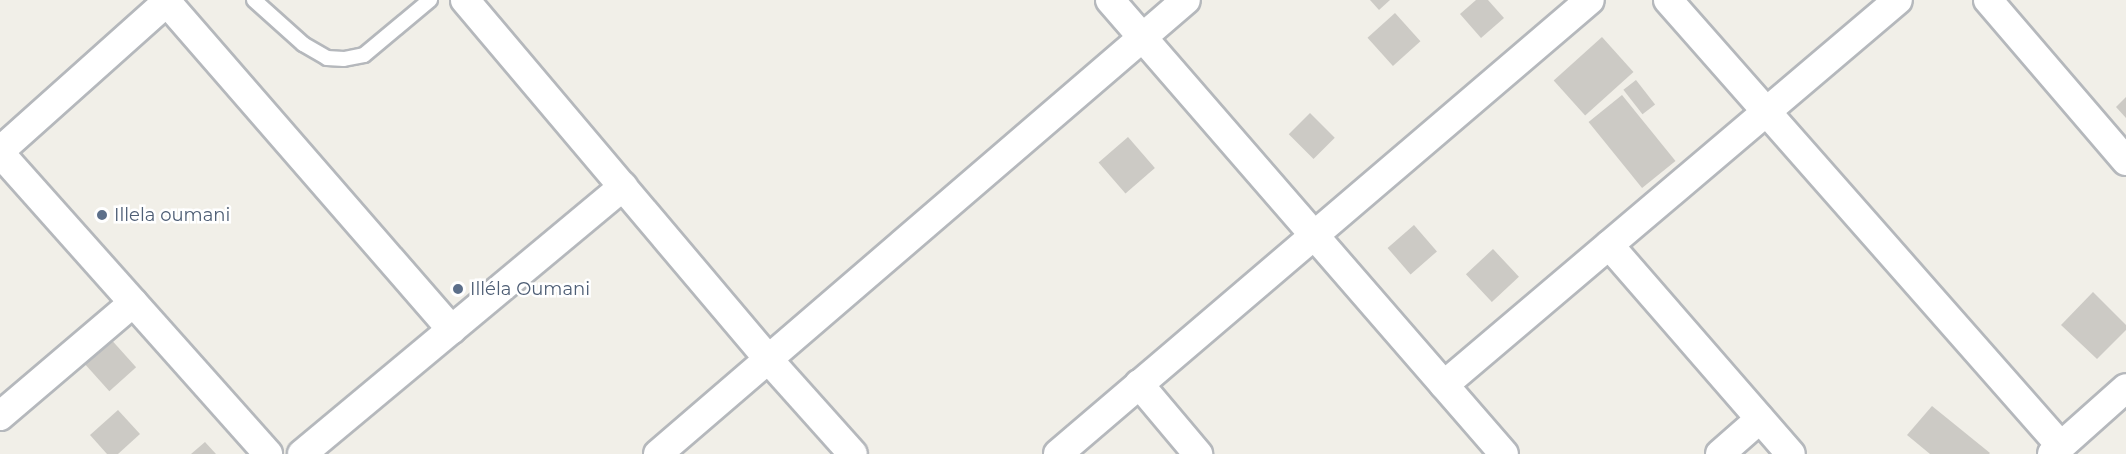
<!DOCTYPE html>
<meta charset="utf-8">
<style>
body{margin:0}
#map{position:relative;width:2126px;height:454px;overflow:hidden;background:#f1efe8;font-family:Montserrat,sans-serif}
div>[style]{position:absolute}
.building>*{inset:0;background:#cccac5;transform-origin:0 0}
.roads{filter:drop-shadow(2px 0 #b5b8bc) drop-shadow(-2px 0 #b5b8bc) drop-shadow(0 2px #b5b8bc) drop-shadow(0 -2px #b5b8bc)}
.service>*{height:14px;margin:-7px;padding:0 7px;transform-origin:7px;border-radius:7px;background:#fff}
.minor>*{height:28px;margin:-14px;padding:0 14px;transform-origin:14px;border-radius:14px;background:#fff}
.dots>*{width:16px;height:16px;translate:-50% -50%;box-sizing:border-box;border:3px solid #fff;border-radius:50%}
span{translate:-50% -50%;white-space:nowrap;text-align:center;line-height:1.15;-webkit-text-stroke:5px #fff;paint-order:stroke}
.service-label{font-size:18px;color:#4e5e75}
.left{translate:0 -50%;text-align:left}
</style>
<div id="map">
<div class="building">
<div style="clip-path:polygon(1370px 0,1390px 0,1379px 10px)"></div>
<div style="clip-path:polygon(1476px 0,1488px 0,1504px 18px,1481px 38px,1460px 14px)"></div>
<div style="left:1395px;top:13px;width:38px;height:37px;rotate:48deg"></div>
<div style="left:1602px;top:37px;width:47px;height:65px;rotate:48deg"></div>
<div style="left:1636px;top:80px;width:31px;height:16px;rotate:52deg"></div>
<div style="left:1622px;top:95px;width:85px;height:43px;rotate:51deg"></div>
<div style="clip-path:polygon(2126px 97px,2126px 118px,2116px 107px)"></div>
<div style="left:1310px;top:113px;width:35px;height:30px;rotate:45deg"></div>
<div style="left:1128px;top:137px;width:41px;height:39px;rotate:49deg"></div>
<div style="left:1414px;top:225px;width:35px;height:35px;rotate:49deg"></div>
<div style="left:1493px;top:249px;width:38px;height:37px;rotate:47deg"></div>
<div style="clip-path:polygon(2093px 292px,2126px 325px,2126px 330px,2097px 359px,2061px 325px)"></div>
<div style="left:108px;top:336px;width:42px;height:36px;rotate:48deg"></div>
<div style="clip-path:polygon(1932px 406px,1990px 453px,1989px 454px,1930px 454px,1907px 435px)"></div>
<div style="clip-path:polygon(118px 410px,140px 434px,118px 454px,107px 454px,90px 435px)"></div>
<div style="clip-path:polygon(205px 442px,216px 454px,191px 454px)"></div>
</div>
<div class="roads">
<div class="service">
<div style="left:254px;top:0;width:66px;rotate:41.9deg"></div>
<div style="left:303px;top:44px;width:28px;rotate:30deg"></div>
<div style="left:327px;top:58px;width:17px;rotate:3deg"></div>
<div style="left:344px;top:59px;width:20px;rotate:-11deg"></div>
<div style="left:364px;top:55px;width:86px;rotate:-39.8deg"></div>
</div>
<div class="minor">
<div style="left:165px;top:0;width:437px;rotate:49deg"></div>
<div style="left:465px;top:0;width:470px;rotate:49.8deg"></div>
<div style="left:768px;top:359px;width:127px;rotate:48.2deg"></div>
<div style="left:1110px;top:0;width:601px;rotate:49.05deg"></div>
<div style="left:1668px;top:0;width:594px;rotate:48.61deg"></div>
<div style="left:1988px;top:0;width:212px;rotate:49.4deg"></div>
<div style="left:0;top:151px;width:227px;rotate:-41.8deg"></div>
<div style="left:0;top:153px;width:403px;rotate:48.3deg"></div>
<div style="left:1609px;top:245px;width:277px;rotate:49deg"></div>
<div style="left:1139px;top:384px;width:92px;rotate:49.9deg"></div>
<div style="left:1444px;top:385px;width:595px;rotate:-40.3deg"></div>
<div style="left:0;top:416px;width:175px;rotate:-40.4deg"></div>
<div style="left:302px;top:454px;width:418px;rotate:-39.8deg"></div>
<div style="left:658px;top:454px;width:696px;rotate:-40.69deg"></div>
<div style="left:1058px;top:454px;width:699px;rotate:-40.48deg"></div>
<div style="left:1720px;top:454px;width:53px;rotate:-41.2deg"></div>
<div style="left:2052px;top:454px;width:99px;rotate:-41.7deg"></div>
</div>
</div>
<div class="dots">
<div style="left:102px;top:215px;background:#5c6f8a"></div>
<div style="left:458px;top:289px;background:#5c6f8a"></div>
</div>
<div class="service-label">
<span class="left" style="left:114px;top:215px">Illela oumani</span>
<span class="left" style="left:470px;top:289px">Illéla Oumani</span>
</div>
</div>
